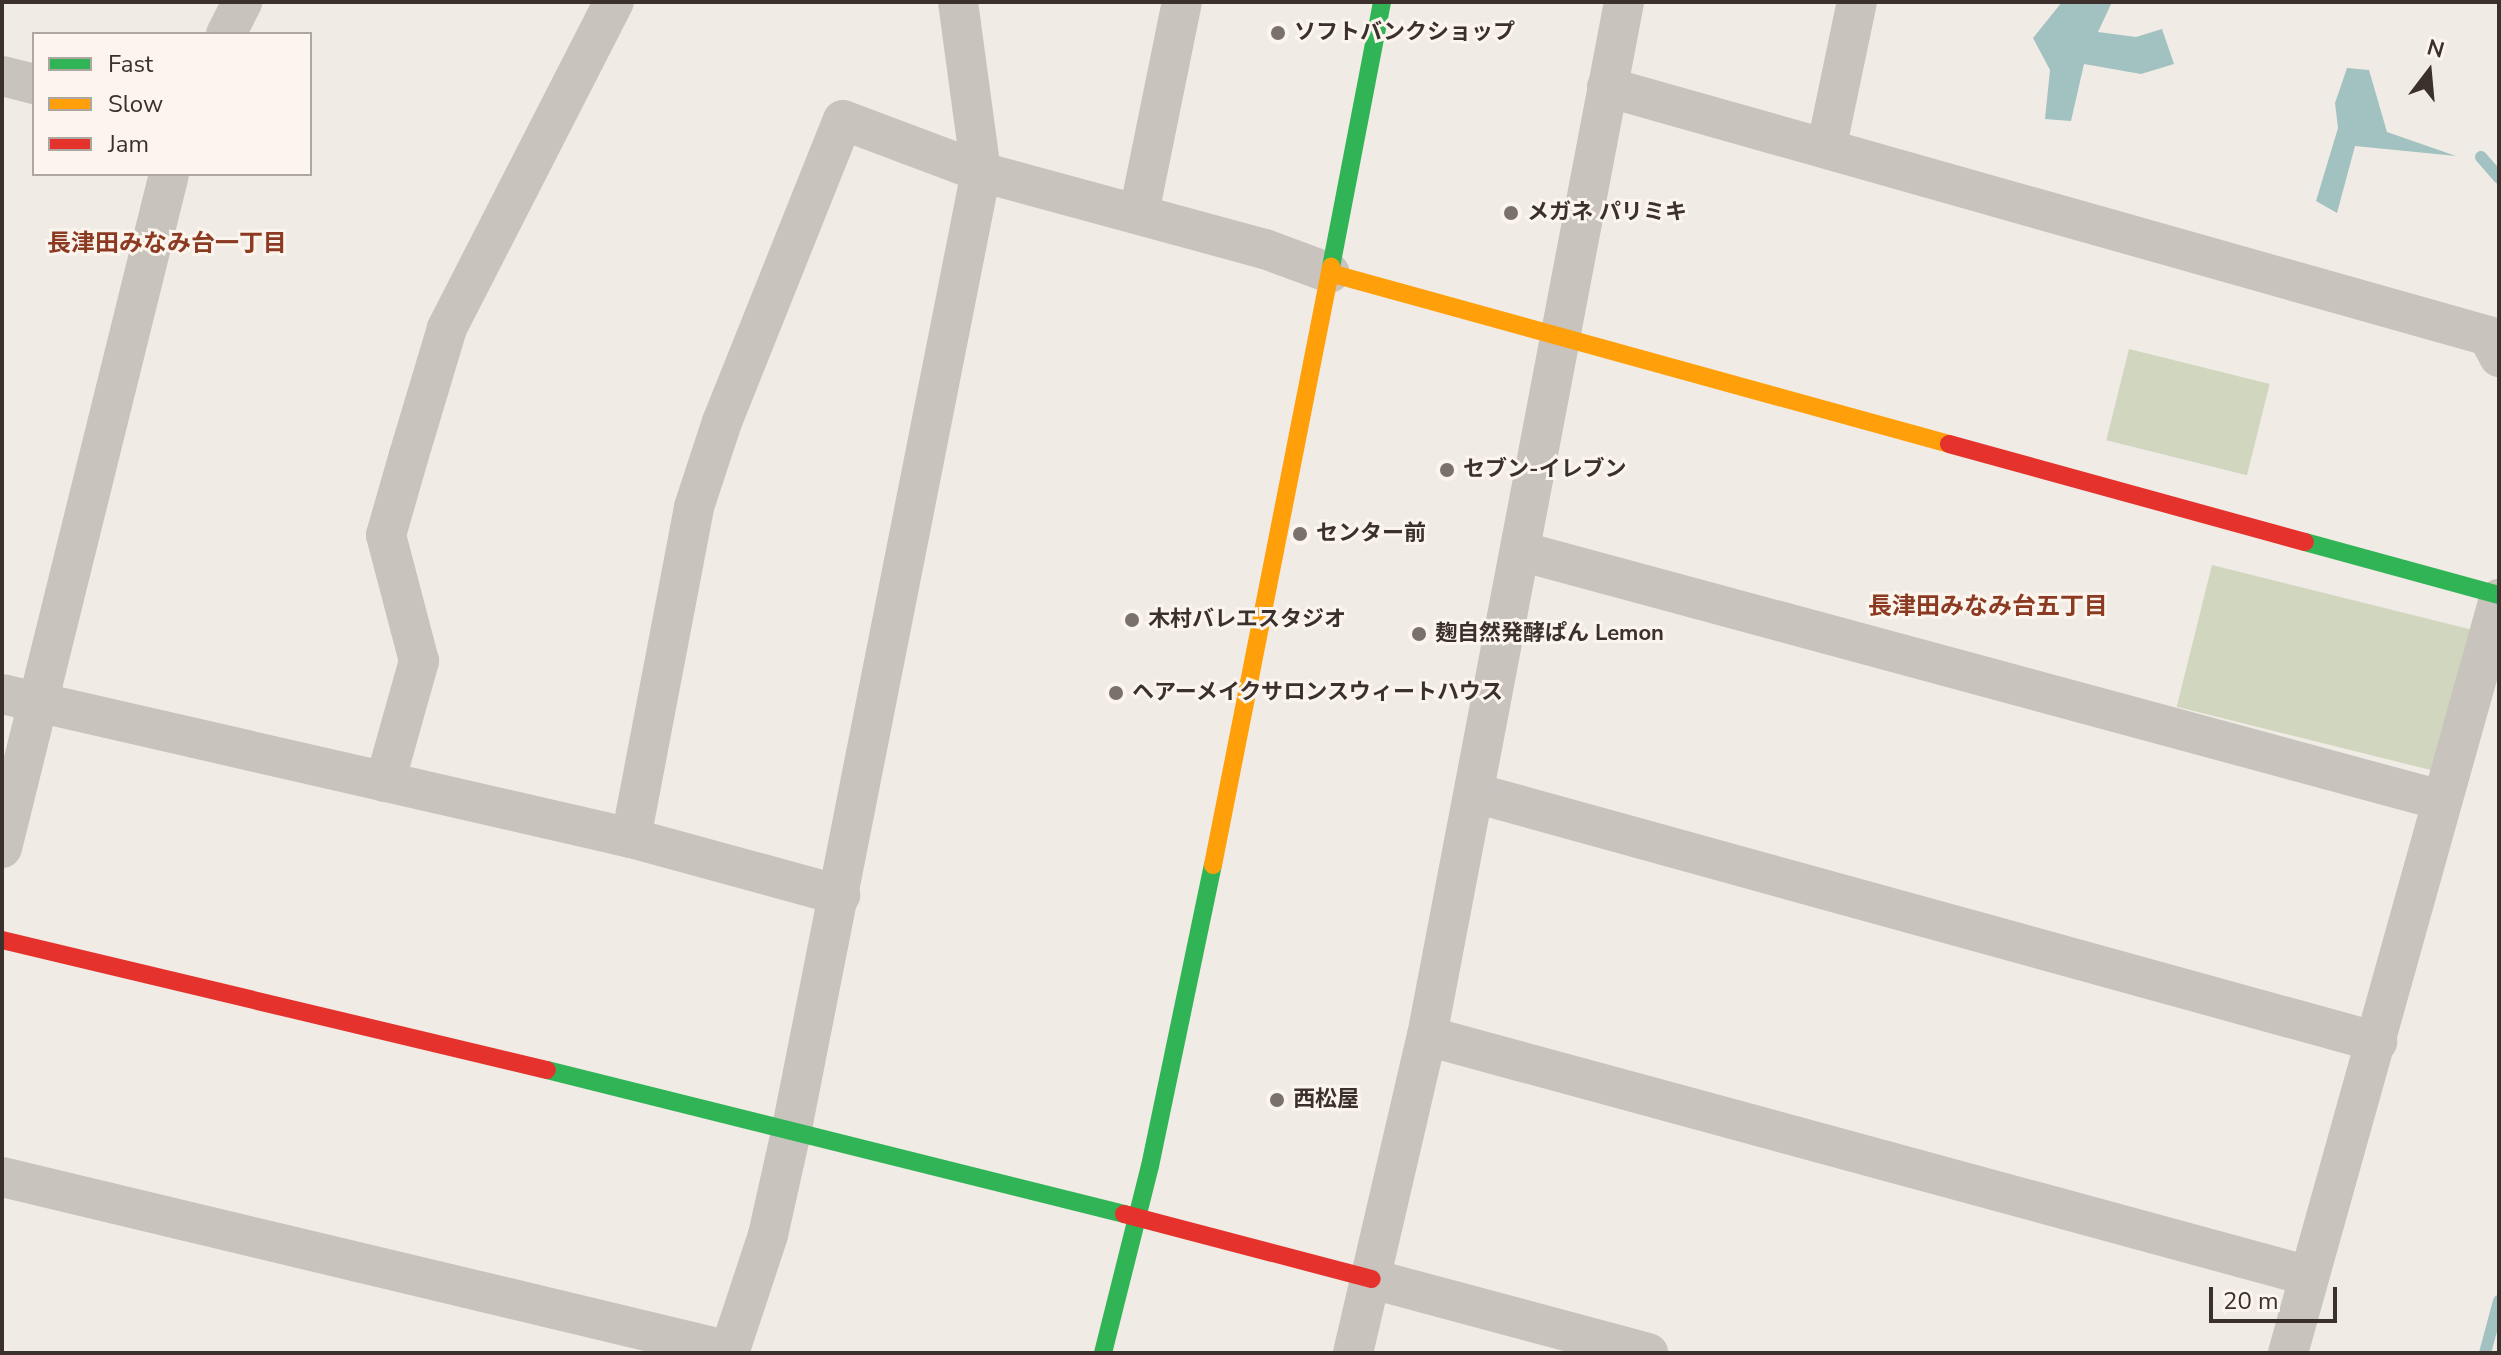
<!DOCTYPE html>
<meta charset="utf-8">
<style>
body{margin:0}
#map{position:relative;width:2501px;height:1355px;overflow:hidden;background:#f0ebe5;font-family:"Nunito Sans","Noto Sans JP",sans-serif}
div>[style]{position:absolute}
.green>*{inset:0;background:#d1d6bf;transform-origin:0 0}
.water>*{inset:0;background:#a1c2c1}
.stream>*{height:12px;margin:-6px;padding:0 6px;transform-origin:6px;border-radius:6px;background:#a1c2c1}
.street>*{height:40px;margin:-20px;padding:0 20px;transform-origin:20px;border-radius:20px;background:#c9c3be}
.fast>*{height:18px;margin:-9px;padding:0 9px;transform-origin:9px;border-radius:9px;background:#30b455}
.slow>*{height:18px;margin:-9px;padding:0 9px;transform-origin:9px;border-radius:9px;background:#ff9f0a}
.jam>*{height:18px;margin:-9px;padding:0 9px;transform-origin:9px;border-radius:9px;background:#e5322d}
.dots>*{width:22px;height:22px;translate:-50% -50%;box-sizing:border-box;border:4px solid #fbf5ee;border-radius:50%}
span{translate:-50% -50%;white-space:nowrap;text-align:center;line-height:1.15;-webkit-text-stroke:6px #fbf5ee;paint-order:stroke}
.poi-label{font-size:22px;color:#3b302b;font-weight:700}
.left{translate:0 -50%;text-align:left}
.neighbourhood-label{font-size:24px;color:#8c3b22;font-weight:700}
.frame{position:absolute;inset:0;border:4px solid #3b302b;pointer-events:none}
.legend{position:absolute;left:32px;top:32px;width:280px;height:144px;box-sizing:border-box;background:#fbf5ee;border:2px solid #aea6a0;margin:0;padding:10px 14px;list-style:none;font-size:24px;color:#3b302b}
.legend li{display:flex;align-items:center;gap:16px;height:40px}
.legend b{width:40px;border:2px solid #aea6a0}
.north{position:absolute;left:2389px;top:32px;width:80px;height:80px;-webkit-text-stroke:6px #fbf5ee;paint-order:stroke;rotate:16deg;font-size:22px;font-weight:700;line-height:32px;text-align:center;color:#3b302b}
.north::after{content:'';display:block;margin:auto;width:28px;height:36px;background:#3b302b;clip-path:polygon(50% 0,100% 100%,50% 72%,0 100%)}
.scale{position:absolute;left:2209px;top:1287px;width:128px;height:36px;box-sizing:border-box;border:4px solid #3b302b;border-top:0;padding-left:10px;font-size:24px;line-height:28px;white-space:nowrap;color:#3b302b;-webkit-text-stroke:6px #fbf5ee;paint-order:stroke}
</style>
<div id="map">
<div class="green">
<div style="left:2129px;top:349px;width:145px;height:94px;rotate:14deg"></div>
<div style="left:2212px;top:565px;width:269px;height:146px;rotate:14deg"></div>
</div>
<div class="water">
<div style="clip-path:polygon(2062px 2px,2112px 2px,2098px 32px,2136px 37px,2162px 29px,2174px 64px,2141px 74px,2084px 64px,2071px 121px,2045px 119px,2050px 70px,2033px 38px)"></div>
<div style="clip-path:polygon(2347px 68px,2369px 70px,2387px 132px,2456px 156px,2355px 146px,2337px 213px,2316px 201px,2338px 128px,2335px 103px)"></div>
</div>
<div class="stream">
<div style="left:2481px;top:157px;width:28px;rotate:49deg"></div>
<div style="left:2485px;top:1353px;width:54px;rotate:-74.9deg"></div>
</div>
<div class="street">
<div style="left:226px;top:34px;width:36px;rotate:-63deg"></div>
<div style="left:2px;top:76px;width:33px;rotate:14deg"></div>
<div style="left:1607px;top:87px;width:916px;rotate:15.78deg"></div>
<div style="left:2488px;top:336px;width:24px;rotate:62deg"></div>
<div style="left:1827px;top:145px;width:146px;rotate:-78.2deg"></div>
<div style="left:1139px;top:213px;width:215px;rotate:-78.5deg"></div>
<div style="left:1520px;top:551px;width:953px;rotate:15.14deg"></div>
<div style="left:2px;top:694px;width:645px;rotate:12.89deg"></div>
<div style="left:631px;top:838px;width:217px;rotate:15.3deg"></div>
<div style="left:385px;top:782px;width:126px;rotate:-74.3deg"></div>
<div style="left:419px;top:661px;width:130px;rotate:-104.7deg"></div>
<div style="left:386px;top:535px;width:83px;rotate:-74deg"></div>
<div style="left:409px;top:455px;width:133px;rotate:-73.3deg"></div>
<div style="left:447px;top:328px;width:366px;rotate:-62.9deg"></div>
<div style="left:1475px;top:793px;width:936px;rotate:15.43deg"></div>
<div style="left:631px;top:838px;width:337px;rotate:-79.2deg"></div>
<div style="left:694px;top:507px;width:89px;rotate:-71.8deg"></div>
<div style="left:722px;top:422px;width:325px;rotate:-68.2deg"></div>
<div style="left:843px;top:120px;width:147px;rotate:20.6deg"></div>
<div style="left:981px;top:172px;width:294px;rotate:15.2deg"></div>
<div style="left:1265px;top:249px;width:69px;rotate:20.3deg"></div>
<div style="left:2px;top:848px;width:694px;rotate:-76.08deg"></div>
<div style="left:1427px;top:1036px;width:914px;rotate:15.22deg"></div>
<div style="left:2px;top:1177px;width:749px;rotate:13.44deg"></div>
<div style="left:1372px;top:1279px;width:286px;rotate:15deg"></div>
<div style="left:729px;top:1353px;width:124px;rotate:-71.7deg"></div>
<div style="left:768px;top:1235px;width:110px;rotate:-77.4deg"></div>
<div style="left:792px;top:1128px;width:975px;rotate:-78.82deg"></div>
<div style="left:981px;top:172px;width:172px;rotate:-97.7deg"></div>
<div style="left:1353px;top:1353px;width:326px;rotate:-76.9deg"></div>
<div style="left:1427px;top:1036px;width:1053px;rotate:-79.21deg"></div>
<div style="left:2288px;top:1353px;width:783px;rotate:-74.37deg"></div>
</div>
<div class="fast">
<div style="left:1331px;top:267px;width:270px;rotate:-79.1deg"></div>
<div style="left:2305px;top:542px;width:201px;rotate:15.3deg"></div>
<div style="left:547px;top:1070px;width:595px;rotate:14.01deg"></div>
<div style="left:1103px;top:1353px;width:193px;rotate:-75.9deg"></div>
<div style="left:1150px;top:1166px;width:308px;rotate:-78.2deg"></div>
</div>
<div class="slow">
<div style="left:1330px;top:273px;width:642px;rotate:15.44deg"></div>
<div style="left:1213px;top:865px;width:610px;rotate:-78.84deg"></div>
</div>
<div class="jam">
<div style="left:1949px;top:444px;width:369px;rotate:15.4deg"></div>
<div style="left:2px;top:940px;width:560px;rotate:13.42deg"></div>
<div style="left:1124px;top:1214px;width:256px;rotate:14.7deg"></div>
</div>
<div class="dots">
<div style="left:1278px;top:33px;background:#7a716c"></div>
<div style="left:1511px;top:213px;background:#7a716c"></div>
<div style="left:1447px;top:470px;background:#7a716c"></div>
<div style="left:1300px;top:534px;background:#7a716c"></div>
<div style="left:1132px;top:620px;background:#7a716c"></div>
<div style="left:1419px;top:634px;background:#7a716c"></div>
<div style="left:1116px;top:693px;background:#7a716c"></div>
<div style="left:1277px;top:1100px;background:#7a716c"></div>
</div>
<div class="poi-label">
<span class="left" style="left:1294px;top:33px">ソフトバンクショップ</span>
<span class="left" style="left:1527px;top:213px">メガネ パリミキ</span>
<span class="left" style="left:1463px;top:470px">セブン-イレブン</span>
<span class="left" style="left:1316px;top:534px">センター前</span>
<span class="left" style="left:1148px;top:620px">木村バレエスタジオ</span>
<span class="left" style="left:1435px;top:634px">麹自然発酵ぱん Lemon</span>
<span class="left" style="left:1132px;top:693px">ヘアーメイクサロンスウィートハウス</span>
<span class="left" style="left:1293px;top:1100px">西松屋</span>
</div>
<div class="neighbourhood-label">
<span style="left:167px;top:244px">長津田みなみ台一丁目</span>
<span style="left:1988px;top:607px">長津田みなみ台五丁目</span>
</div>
<div class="frame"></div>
<ul class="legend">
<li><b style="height:10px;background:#30b455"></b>Fast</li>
<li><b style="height:10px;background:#ff9f0a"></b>Slow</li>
<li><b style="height:10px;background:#e5322d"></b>Jam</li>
</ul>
<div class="north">N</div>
<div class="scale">20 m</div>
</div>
